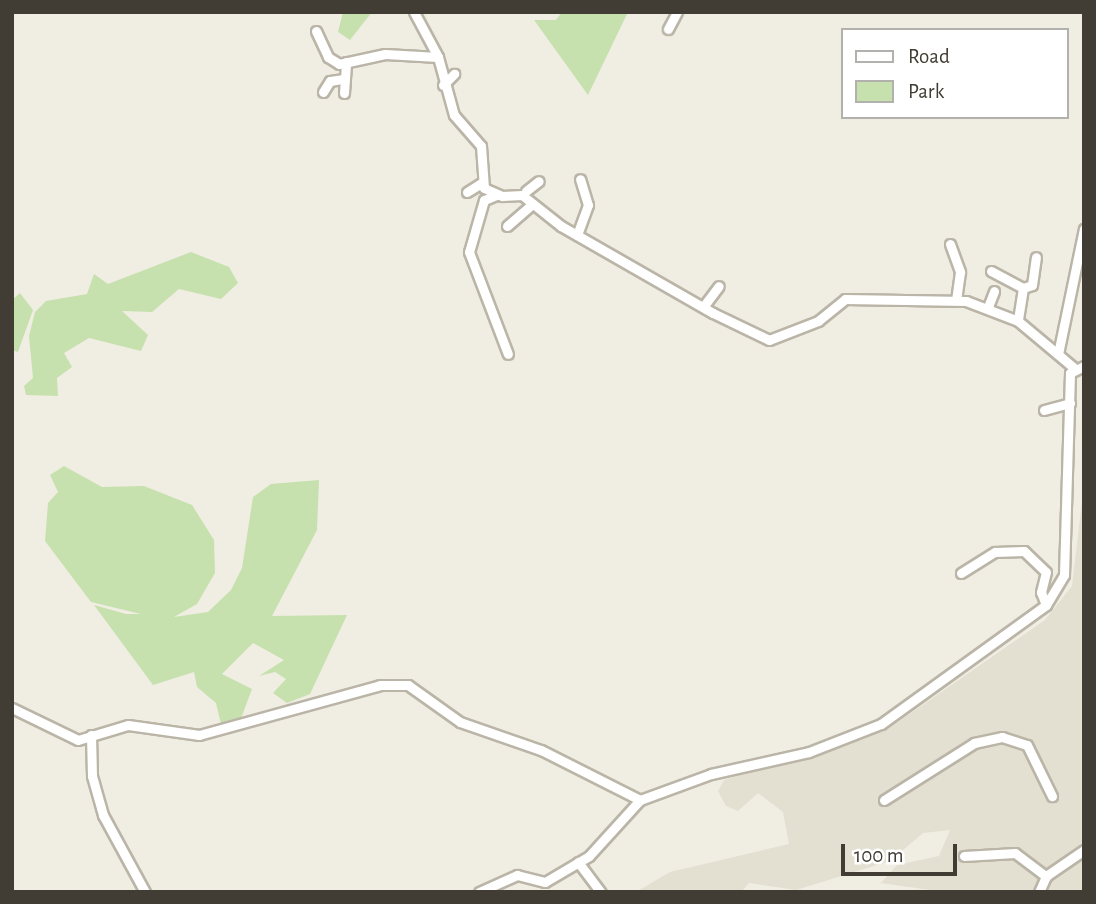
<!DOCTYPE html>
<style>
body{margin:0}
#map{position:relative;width:1096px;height:904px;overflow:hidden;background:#f0ede3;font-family:"Alegreya Sans",sans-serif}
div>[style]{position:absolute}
.residential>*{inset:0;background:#e3dfd1}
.green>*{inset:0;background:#c6e1ae}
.roads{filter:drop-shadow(2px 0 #bab5a7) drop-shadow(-2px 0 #bab5a7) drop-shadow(0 2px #bab5a7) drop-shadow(0 -2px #bab5a7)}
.minor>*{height:9px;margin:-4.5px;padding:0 4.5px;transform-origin:4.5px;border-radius:4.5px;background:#fff}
span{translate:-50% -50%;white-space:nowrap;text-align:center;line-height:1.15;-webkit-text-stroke:7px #fff;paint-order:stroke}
.frame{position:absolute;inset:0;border:14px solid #413d34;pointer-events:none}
.legend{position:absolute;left:841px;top:28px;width:228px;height:91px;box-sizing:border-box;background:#fff;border:2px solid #b3b1ae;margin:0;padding:9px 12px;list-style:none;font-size:21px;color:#413d34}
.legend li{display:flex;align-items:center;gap:14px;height:35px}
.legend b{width:35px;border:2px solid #b3b1ae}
.scale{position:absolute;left:841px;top:844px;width:116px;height:32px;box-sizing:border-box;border:4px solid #413d34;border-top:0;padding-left:9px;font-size:21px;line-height:24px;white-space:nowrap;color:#413d34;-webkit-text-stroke:5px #fff;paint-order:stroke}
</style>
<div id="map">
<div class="residential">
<div style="clip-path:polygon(1084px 485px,1084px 892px,944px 892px,881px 883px,897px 865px,939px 856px,950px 830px,923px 833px,890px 861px,796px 890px,749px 883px,741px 892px,636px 892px,670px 872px,789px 844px,783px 812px,758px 793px,738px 811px,726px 806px,718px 791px,724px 780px,888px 729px,1045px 620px,1072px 586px)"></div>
</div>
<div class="green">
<div style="clip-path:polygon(343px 12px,372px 12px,350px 40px,338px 32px)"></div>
<div style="clip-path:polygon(562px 12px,628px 12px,588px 95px,534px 20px,556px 20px)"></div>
<div style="clip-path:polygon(191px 252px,229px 267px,238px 283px,221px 299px,179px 289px,152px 312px,122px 311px,148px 335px,141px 351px,89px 338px,64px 353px,72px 367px,57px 378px,58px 396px,26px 395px,24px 386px,33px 378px,29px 336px,35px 312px,46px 301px,87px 294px,94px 274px,108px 284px)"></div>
<div style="clip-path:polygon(20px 293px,33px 310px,18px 352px,12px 350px,12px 300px)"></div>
<div style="clip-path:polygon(64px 466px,102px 487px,144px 486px,192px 505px,214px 540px,215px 573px,197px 604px,174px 617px,208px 612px,231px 590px,242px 568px,253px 497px,271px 484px,319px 480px,317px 530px,272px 616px,347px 615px,310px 694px,287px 703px,273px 693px,286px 679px,275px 672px,259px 676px,284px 660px,253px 643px,222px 674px,252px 689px,240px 721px,221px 724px,216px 703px,197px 687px,194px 672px,153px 685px,94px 605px,126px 614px,141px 614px,91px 602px,45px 541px,48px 503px,58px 492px,50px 475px)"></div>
</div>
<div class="roads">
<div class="minor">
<div style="left:414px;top:12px;width:51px;rotate:61.9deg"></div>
<div style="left:438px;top:57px;width:60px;rotate:74.6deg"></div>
<div style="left:454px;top:115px;width:41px;rotate:48.9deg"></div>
<div style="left:481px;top:146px;width:42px;rotate:85.9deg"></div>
<div style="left:484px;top:188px;width:20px;rotate:24deg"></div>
<div style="left:502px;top:196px;width:20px;rotate:-3deg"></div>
<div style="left:522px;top:195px;width:50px;rotate:38.5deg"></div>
<div style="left:561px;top:226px;width:175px;rotate:29.8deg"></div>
<div style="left:713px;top:313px;width:62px;rotate:25.7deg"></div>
<div style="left:769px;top:340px;width:53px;rotate:-21.2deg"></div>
<div style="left:818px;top:321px;width:35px;rotate:-39deg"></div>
<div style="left:845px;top:299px;width:121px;rotate:0.9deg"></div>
<div style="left:966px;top:301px;width:56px;rotate:21deg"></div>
<div style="left:1018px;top:321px;width:72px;rotate:39.9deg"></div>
<div style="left:668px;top:29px;width:19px;rotate:-62deg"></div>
<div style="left:316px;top:31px;width:29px;rotate:65deg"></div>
<div style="left:328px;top:57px;width:13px;rotate:32deg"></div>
<div style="left:339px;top:64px;width:47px;rotate:-12.3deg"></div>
<div style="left:385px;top:54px;width:53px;rotate:3.2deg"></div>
<div style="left:443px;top:85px;width:16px;rotate:-45deg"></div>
<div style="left:323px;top:92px;width:13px;rotate:-58deg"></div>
<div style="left:330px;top:81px;width:12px;rotate:-9deg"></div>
<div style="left:344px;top:93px;width:31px;rotate:-86deg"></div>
<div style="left:526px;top:191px;width:16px;rotate:-38deg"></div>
<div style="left:467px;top:192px;width:19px;rotate:-32deg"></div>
<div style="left:496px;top:195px;width:13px;rotate:157deg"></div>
<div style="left:484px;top:200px;width:54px;rotate:106.1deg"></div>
<div style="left:469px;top:252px;width:109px;rotate:69.1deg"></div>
<div style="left:507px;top:226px;width:33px;rotate:-41deg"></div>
<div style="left:577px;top:235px;width:32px;rotate:-70deg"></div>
<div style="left:588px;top:205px;width:27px;rotate:-107deg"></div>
<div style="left:950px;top:244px;width:30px;rotate:70deg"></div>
<div style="left:960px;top:272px;width:28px;rotate:98deg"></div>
<div style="left:991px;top:271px;width:36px;rotate:28deg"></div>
<div style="left:1023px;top:288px;width:33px;rotate:99deg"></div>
<div style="left:1023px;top:288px;width:9px;rotate:-18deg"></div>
<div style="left:1032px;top:285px;width:28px;rotate:-82deg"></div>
<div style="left:703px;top:307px;width:26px;rotate:-53deg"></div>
<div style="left:988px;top:307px;width:17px;rotate:-69deg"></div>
<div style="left:1058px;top:354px;width:128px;rotate:-78.3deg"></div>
<div style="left:1044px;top:410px;width:27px;rotate:-15deg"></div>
<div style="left:961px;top:573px;width:40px;rotate:-32deg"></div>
<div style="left:995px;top:552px;width:29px;rotate:-2deg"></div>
<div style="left:1024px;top:551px;width:30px;rotate:44deg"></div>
<div style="left:1046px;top:572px;width:21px;rotate:104deg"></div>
<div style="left:1041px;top:592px;width:14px;rotate:69deg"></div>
<div style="left:12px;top:708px;width:73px;rotate:25.9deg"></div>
<div style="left:78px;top:740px;width:52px;rotate:-16.7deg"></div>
<div style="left:128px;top:725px;width:72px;rotate:8deg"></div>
<div style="left:199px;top:735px;width:188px;rotate:-15.4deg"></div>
<div style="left:380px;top:685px;width:28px"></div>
<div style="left:408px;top:685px;width:64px;rotate:35.4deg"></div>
<div style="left:460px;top:722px;width:86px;rotate:19.1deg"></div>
<div style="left:541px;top:750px;width:111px;rotate:26.8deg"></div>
<div style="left:640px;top:800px;width:76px;rotate:-20.1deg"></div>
<div style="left:711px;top:774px;width:100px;rotate:-12.7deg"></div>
<div style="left:809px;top:752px;width:77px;rotate:-21.3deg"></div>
<div style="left:881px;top:724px;width:203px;rotate:-35.8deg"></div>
<div style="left:1046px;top:605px;width:35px;rotate:-59deg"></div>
<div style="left:1064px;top:575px;width:202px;rotate:-88.3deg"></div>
<div style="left:1070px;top:373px;width:16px;rotate:-27deg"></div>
<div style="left:91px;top:735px;width:41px;rotate:88.6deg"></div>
<div style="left:92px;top:776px;width:41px;rotate:74.2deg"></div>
<div style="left:103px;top:815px;width:88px;rotate:61.4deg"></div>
<div style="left:884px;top:800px;width:107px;rotate:-32.3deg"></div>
<div style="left:974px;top:743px;width:29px;rotate:-12deg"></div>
<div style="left:1002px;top:737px;width:26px;rotate:18deg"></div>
<div style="left:1027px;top:745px;width:57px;rotate:63.9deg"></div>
<div style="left:964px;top:856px;width:51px;rotate:-3.4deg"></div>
<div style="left:1015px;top:853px;width:39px;rotate:37deg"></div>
<div style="left:1046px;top:876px;width:46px;rotate:-34.4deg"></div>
<div style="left:578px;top:862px;width:38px;rotate:53deg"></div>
<div style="left:479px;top:892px;width:42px;rotate:-24.1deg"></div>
<div style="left:517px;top:875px;width:29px;rotate:14deg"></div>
<div style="left:545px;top:882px;width:51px;rotate:-30.6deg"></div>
<div style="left:589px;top:856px;width:76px;rotate:-47.7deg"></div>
<div style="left:1039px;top:892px;width:17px;rotate:-66deg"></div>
</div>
</div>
<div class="frame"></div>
<ul class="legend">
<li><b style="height:9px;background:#fff"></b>Road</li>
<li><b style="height:19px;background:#c6e1ae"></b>Park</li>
</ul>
<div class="scale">100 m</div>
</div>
